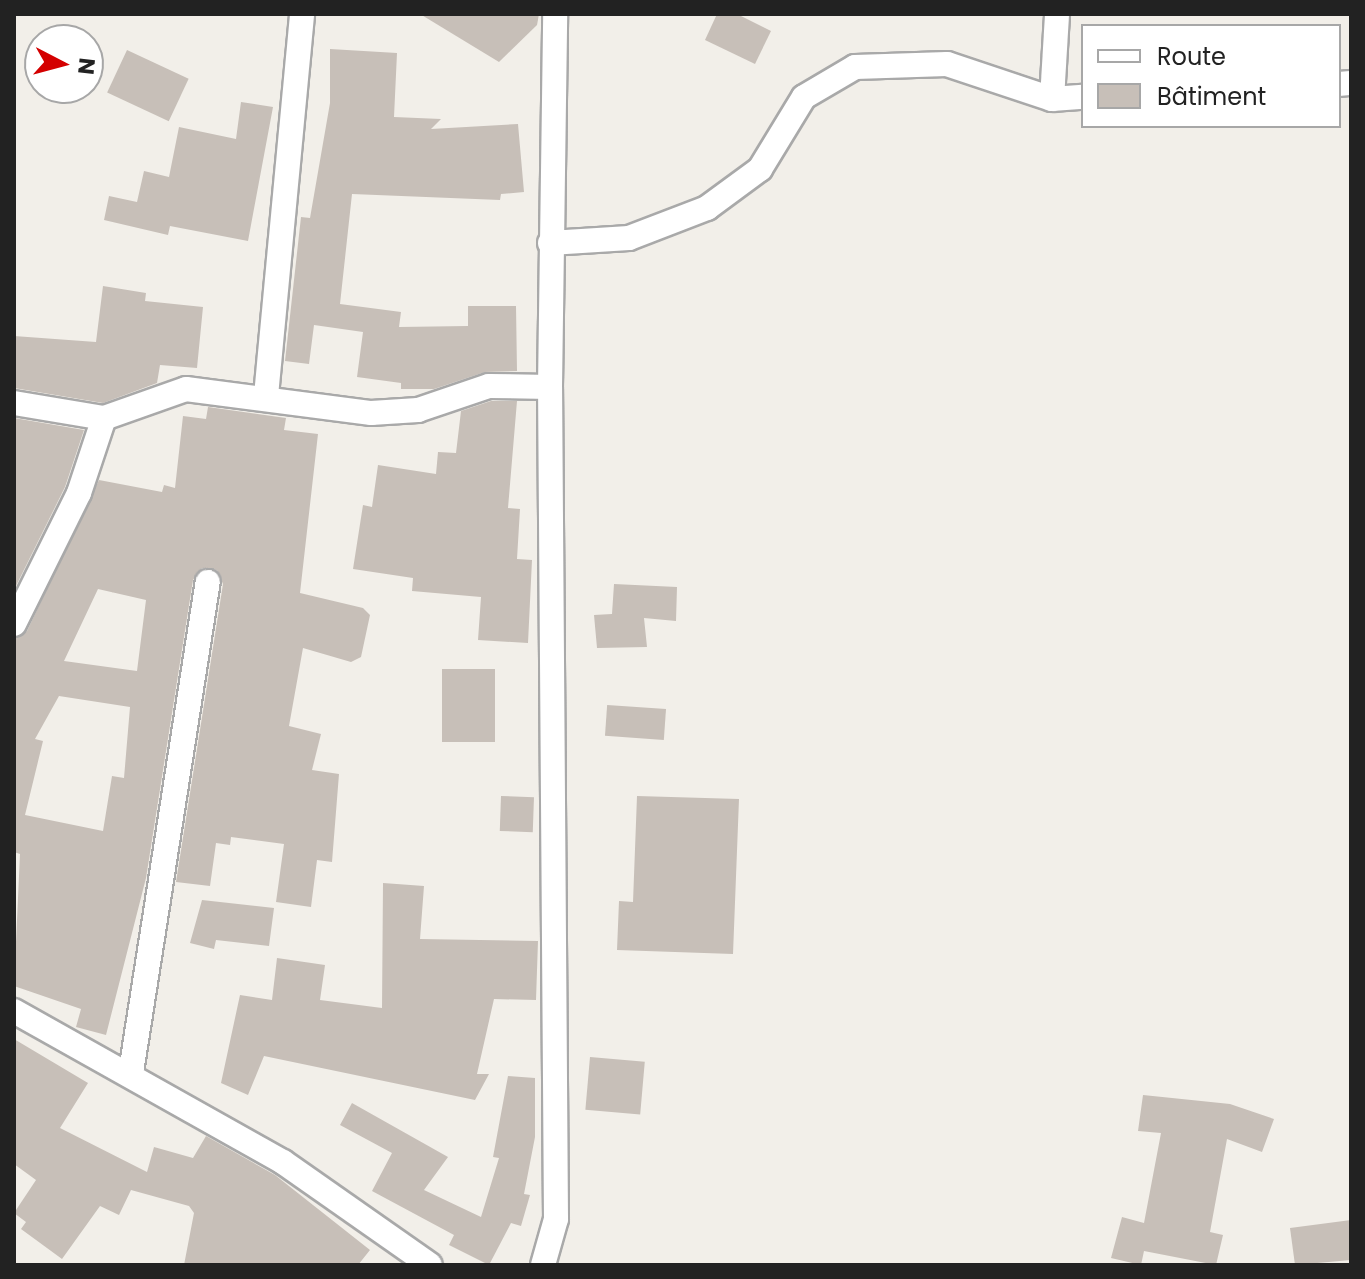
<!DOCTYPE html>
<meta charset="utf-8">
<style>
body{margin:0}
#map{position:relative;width:1365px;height:1279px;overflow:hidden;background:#f2efe9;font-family:Poppins,sans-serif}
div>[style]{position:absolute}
.building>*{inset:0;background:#c7bfb8;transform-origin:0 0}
.roads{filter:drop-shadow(2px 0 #a9a9a9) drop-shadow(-2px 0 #a9a9a9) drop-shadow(0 2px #a9a9a9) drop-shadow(0 -2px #a9a9a9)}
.street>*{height:24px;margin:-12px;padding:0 12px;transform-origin:12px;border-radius:12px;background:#fff}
span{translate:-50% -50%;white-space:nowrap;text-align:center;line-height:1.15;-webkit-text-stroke:8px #fff;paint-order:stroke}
.frame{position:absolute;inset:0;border:16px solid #222;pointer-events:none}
.legend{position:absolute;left:1081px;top:24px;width:260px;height:104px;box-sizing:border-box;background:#fff;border:2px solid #a7a7a7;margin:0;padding:10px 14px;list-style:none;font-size:24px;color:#222}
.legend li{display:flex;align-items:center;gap:16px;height:40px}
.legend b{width:40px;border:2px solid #a7a7a7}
.north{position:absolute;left:24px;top:24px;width:80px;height:80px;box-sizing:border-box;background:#fff;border:2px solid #a7a7a7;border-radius:50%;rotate:96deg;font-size:22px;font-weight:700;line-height:32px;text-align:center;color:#222}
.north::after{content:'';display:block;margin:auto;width:28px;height:36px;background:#d40000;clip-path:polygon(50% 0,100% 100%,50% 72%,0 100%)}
</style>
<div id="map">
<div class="building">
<div style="clip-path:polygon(420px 14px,539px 14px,537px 25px,499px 62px)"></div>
<div style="clip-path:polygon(717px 14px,737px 14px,771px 31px,755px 64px,705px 40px)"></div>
<div style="clip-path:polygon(330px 49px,397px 53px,394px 117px,441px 119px,431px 129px,518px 124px,524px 192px,501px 194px,500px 200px,352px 194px,340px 304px,401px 312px,399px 327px,468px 326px,468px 306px,516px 306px,517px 371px,485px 372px,434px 389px,401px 389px,401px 383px,357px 377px,363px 332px,314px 325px,309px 364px,285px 361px,301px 217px,310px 218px,330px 103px)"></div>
<div style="left:127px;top:50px;width:68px;height:47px;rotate:25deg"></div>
<div style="clip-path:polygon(241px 102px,273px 107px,248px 241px,170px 226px,168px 235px,104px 220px,109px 196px,137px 202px,144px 171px,169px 177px,179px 127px,236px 139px)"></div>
<div style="clip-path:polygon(103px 286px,146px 293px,145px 301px,203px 307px,197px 368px,160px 365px,157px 383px,103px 403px,14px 388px,14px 336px,96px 342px)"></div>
<div style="clip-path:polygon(491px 401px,517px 401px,508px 508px,520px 509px,517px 559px,532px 560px,528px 643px,478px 640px,481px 597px,412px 591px,413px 578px,353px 569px,363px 505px,372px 507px,378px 465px,436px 474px,438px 452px,456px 453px,461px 411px)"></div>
<div style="clip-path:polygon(evenodd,208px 407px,286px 418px,284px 430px,318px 434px,300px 593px,363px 608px,370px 615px,361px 657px,351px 662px,303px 648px,289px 726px,321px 734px,312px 770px,339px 774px,332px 862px,317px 860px,311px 907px,276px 902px,284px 844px,231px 837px,230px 845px,216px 843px,210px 886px,176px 882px,223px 584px,217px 570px,202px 568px,193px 580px,146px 878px,106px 1035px,76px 1027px,81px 1009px,14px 986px,20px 854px,14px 852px,14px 639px,27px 631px,99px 480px,162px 492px,164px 485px,175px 488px,183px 416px,206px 419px,208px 407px,98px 589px,146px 600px,137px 671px,64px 661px,98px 589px,208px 407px,59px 696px,130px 707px,124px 778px,112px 776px,103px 831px,25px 815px,43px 741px,35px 739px,59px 696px)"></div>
<div style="clip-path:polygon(14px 418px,84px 430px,65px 487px,14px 590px)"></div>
<div style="clip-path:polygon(614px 584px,677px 587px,676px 621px,644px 618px,647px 647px,597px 648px,594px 615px,612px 614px)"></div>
<div style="left:442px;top:669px;width:53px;height:73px"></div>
<div style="left:666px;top:709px;width:31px;height:59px;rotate:94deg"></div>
<div style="left:501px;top:796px;width:33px;height:35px;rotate:2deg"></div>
<div style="clip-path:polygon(637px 796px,739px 799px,733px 954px,617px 950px,619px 901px,633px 902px)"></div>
<div style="clip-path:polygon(383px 883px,424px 886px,420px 939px,538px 941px,536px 1000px,494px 999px,477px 1074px,489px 1074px,475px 1100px,264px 1056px,248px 1095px,221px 1083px,240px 995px,272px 1000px,277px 958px,325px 965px,320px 1000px,382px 1008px)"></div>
<div style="clip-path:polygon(202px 900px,274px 908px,269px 946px,216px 940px,214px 949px,190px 943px)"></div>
<div style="clip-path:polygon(14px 1039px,88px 1083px,60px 1128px,147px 1172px,154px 1147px,193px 1158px,206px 1136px,275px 1175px,370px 1250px,358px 1265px,184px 1265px,194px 1213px,189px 1206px,131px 1190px,119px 1215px,100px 1206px,62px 1259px,21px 1229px,26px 1222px,14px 1213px,36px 1180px,14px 1164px)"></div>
<div style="left:590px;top:1057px;width:55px;height:53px;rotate:5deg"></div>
<div style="clip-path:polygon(508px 1076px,535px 1078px,535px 1137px,524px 1194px,530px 1195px,521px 1226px,511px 1223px,489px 1265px,449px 1245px,454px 1235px,372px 1191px,392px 1153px,340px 1125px,352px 1103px,448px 1157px,424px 1190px,481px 1217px,499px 1158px,493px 1157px)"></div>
<div style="clip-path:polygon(1143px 1095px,1230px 1104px,1274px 1119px,1262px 1152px,1227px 1139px,1210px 1232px,1223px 1235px,1216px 1265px,1144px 1251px,1141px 1265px,1111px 1258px,1122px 1217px,1144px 1223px,1161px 1133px,1138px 1131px)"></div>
<div style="clip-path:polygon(1351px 1220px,1351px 1260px,1295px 1265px,1290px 1228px)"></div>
</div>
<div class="roads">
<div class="street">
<div style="left:1339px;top:84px;width:12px;rotate:-5deg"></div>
<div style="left:1052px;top:99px;width:85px;rotate:-86.6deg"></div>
<div style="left:550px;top:243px;width:79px;rotate:-3.6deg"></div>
<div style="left:629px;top:238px;width:84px;rotate:-21deg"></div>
<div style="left:707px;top:208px;width:66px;rotate:-36.3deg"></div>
<div style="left:760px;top:169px;width:84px;rotate:-58.6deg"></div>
<div style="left:804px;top:97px;width:59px;rotate:-30.5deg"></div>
<div style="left:855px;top:67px;width:92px;rotate:-1.9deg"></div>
<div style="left:947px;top:64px;width:111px;rotate:18.4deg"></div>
<div style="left:1052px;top:99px;width:31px;rotate:-4deg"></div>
<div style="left:266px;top:396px;width:384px;rotate:-84.6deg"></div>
<div style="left:14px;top:403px;width:91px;rotate:9.5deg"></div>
<div style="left:104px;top:418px;width:87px;rotate:-19.5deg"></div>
<div style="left:186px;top:389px;width:187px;rotate:7.4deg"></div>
<div style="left:371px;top:413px;width:47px;rotate:-3.7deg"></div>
<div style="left:418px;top:410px;width:75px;rotate:-18.7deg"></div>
<div style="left:489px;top:386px;width:61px;rotate:0.9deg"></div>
<div style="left:14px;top:624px;width:146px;rotate:-63.6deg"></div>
<div style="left:79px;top:493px;width:79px;rotate:-71.6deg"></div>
<div style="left:14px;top:1011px;width:308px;rotate:29.3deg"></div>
<div style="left:283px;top:1162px;width:179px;rotate:35deg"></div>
<div style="left:131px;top:1072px;width:496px;rotate:-81.1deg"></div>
<div style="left:543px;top:1265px;width:48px;rotate:-74.2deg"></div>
<div style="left:556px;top:1219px;width:832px;rotate:-90.41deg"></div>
<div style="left:550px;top:387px;width:373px;rotate:-89.2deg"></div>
</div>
</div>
<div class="frame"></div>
<ul class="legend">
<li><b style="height:10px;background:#fff"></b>Route</li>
<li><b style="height:22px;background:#c7bfb8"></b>Bâtiment</li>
</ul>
<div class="north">N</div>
</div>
